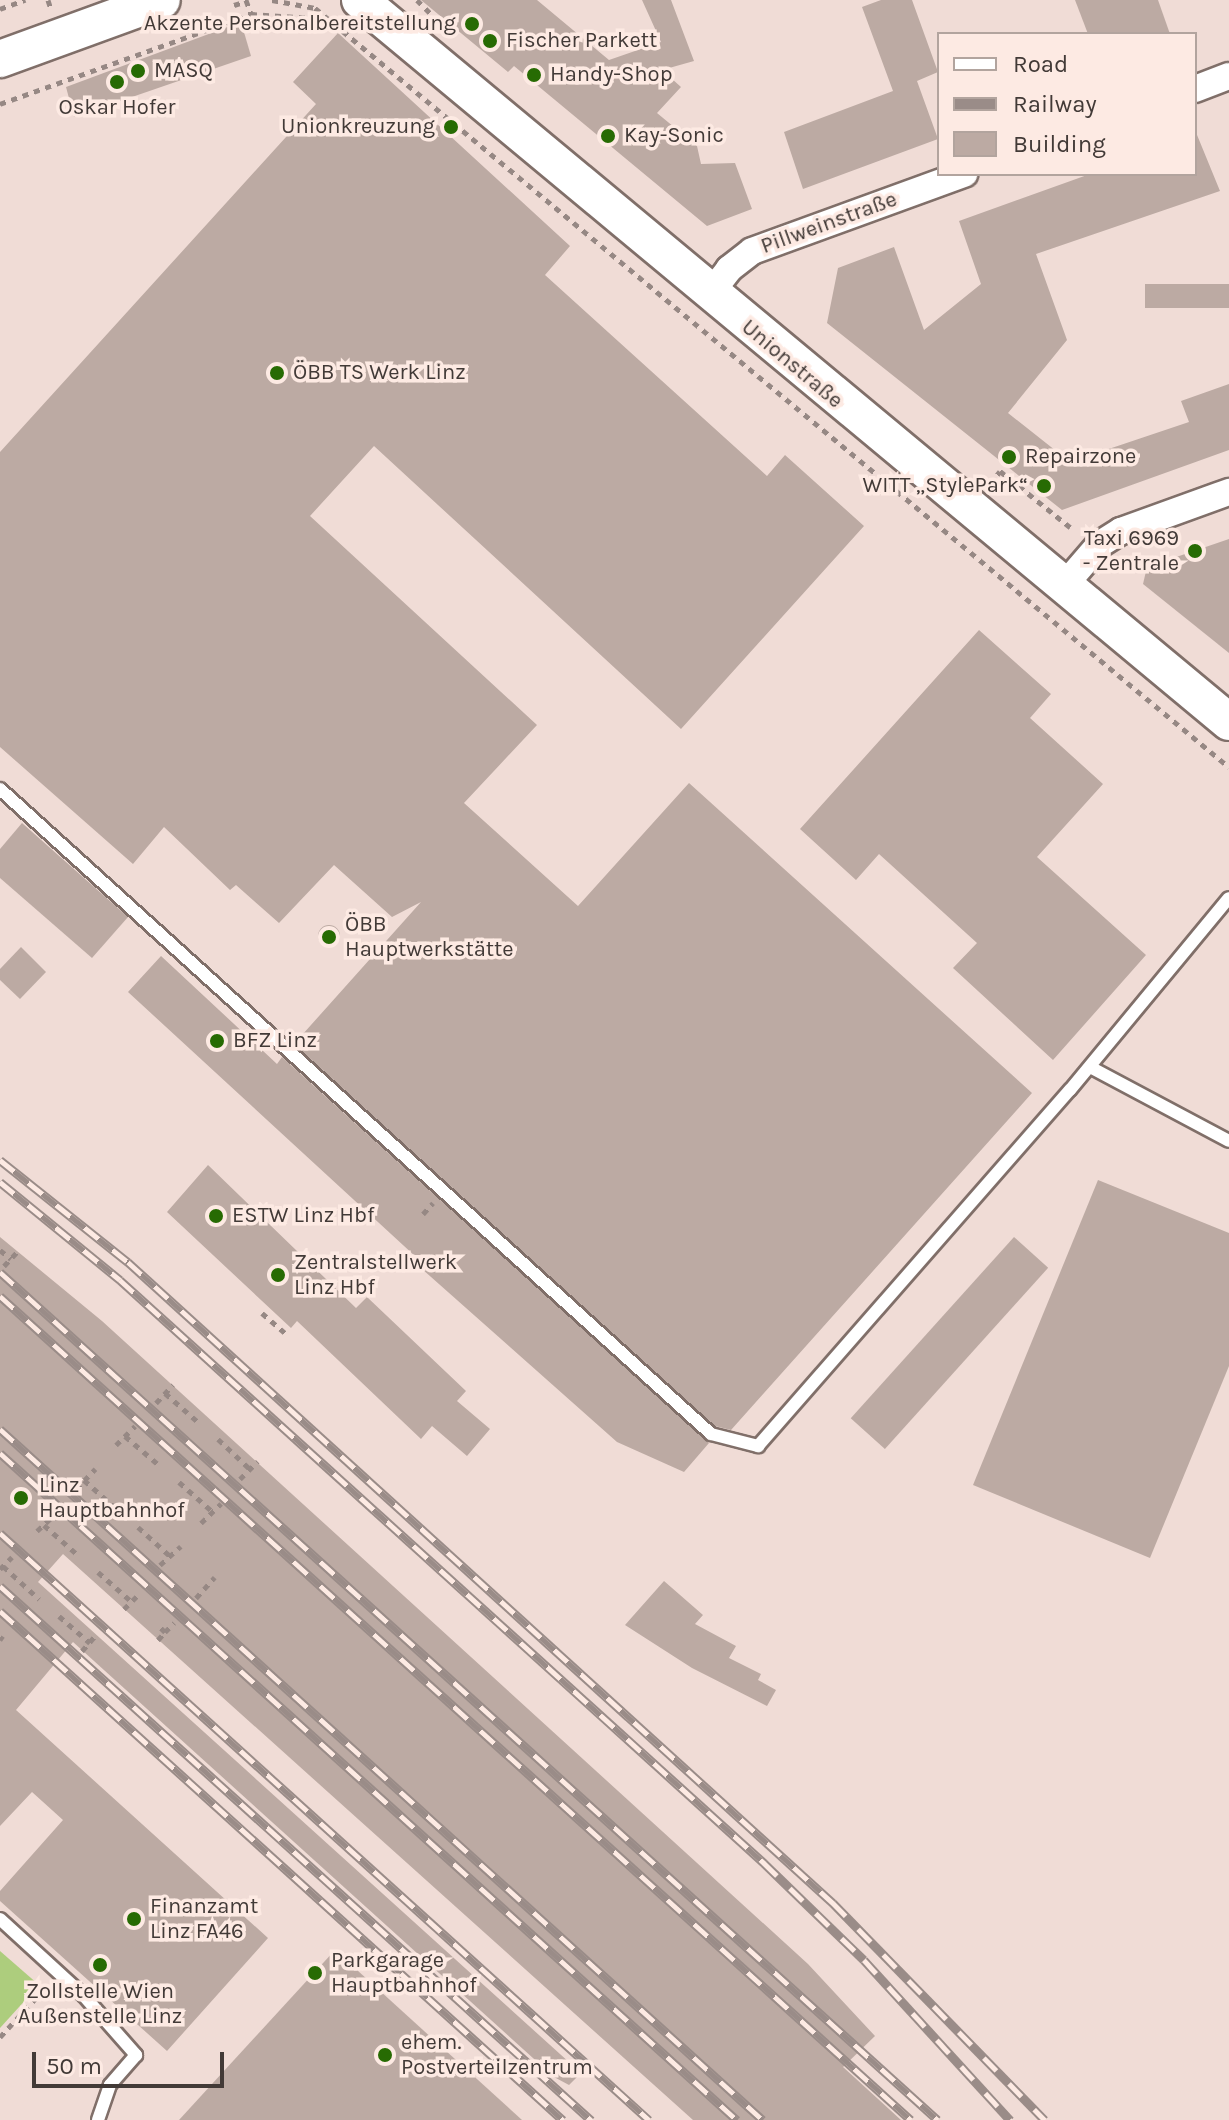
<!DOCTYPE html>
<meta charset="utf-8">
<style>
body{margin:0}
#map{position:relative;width:1229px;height:2120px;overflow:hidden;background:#f0dcd6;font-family:Karla,sans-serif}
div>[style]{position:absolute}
.green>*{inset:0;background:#adcd7d}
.building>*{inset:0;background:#bcaaa3;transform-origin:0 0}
.round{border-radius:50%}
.path>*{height:5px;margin-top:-2.5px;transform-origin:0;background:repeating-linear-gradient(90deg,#968884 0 6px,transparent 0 12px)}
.roads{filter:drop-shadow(2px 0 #806f69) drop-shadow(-2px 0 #806f69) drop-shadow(0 2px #806f69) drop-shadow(0 -2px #806f69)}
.service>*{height:12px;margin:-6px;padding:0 6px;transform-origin:6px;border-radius:6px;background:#fff}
.minor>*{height:26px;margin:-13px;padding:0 13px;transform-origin:13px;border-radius:13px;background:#fff}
.secondary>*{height:36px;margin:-18px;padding:0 18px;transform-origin:18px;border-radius:18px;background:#fff}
.rail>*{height:9px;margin-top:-4.5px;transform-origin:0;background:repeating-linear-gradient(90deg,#fdeae3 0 18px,#9a8c88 0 36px);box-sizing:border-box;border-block:2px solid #9a8c88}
.dots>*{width:22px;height:22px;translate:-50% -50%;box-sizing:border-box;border:4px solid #fdeae3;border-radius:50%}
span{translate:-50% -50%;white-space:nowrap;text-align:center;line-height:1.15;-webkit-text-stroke:7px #fdeae3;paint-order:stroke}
.poi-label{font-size:22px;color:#423a37}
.right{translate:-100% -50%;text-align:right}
.left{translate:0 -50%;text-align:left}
.street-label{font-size:22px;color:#423a37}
.legend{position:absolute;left:937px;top:32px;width:260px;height:144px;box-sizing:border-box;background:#fdeae3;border:2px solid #b2a49e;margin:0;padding:10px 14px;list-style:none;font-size:24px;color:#423a37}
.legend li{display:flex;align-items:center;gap:16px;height:40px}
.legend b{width:40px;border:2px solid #b2a49e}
.scale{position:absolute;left:32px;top:2052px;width:192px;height:36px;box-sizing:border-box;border:4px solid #423a37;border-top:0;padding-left:10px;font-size:24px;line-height:28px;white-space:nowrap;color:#423a37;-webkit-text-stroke:6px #fdeae3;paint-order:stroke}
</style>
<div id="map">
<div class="green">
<div style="clip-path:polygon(0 1951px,39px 1985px,0 2028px)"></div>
</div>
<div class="building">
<div style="clip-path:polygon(421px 0,537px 0,609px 60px,661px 42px,642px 0,671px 0,694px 61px,662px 70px,681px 87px,657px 113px,697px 146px,701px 164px,735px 163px,752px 209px,707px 226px,514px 66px,508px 72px)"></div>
<div style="clip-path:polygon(881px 0,912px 0,938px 72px,917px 81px,938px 139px,803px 189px,784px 132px,893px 91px,862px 7px)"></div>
<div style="clip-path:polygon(1075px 0,1158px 0,1170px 34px,1088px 34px)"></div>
<div style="clip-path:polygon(241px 22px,251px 56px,74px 117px,66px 87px)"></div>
<div style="clip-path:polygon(338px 33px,570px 246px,545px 275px,767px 476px,785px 455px,864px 526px,681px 729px,374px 446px,310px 516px,537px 725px,464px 803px,578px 906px,689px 783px,1032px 1093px,731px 1430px,715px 1426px,294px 1044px,421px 902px,392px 917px,334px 865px,279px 923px,236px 885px,230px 890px,164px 827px,133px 864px,0 747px,0 452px,316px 104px,293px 82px)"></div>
<div style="clip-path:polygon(1195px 130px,1220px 191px,1036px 254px,1067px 340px,1008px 413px,1070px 462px,1189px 422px,1181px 401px,1229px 384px,1229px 450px,1062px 510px,827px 323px,838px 268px,894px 247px,924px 330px,981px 284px,959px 221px,1090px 174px,1195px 174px)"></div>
<div style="left:1229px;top:284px;width:24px;height:84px;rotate:90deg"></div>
<div style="clip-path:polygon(1229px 539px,1229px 653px,1143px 584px,1147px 567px)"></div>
<div style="clip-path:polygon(979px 630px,1051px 694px,1030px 718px,1103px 784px,1037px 857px,1146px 955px,1053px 1060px,953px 968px,977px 943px,879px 854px,856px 880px,800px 829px)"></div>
<div style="clip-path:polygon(22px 823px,128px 917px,92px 958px,0 878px,0 849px)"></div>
<div class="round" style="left:318px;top:925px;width:22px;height:22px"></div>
<div style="clip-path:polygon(21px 947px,46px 972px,20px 999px,0 980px,0 969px)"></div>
<div style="clip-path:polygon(161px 956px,277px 1064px,282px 1057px,709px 1443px,684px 1472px,617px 1442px,413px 1261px,416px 1257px,128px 992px)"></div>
<div style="clip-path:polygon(208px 1165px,356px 1308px,367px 1297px,466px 1391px,457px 1401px,490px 1429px,467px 1456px,432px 1426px,421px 1439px,297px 1321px,291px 1328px,167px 1212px)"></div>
<div style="clip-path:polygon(1098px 1180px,1229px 1233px,1229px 1366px,1150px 1558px,973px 1485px)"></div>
<div style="clip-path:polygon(0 1237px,102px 1321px,808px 1964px,875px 2036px,843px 2067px,901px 2120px,693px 2120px,63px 1554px,38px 1582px,581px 2073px,569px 2085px,554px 2077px,73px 1642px,16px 1710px,268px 1938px,167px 2051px,0 1901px,0 1891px,63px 1820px,32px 1792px,0 1826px)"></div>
<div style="left:1014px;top:1237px;width:46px;height:244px;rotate:42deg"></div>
<div style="clip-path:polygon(664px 1581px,703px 1615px,695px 1624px,736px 1646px,729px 1658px,761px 1674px,758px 1680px,776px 1690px,767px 1706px,692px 1668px,625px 1625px)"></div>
<div style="clip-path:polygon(335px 1950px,522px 2120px,179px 2120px)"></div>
</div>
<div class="path">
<div style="left:48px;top:0;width:9px;rotate:72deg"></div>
<div style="left:246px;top:0;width:15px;rotate:70deg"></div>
<div style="left:272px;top:0;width:44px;rotate:10.5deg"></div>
<div style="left:315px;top:8px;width:1188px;rotate:39.71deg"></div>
<div style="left:417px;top:0;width:34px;rotate:45deg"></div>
<div style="left:234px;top:5px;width:14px;rotate:-17deg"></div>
<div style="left:0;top:9px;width:27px;rotate:-20deg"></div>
<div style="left:0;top:104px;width:267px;rotate:-19.7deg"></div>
<div style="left:251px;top:14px;width:78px;rotate:3.7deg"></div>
<div style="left:990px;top:484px;width:16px;rotate:-52deg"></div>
<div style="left:1000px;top:471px;width:90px;rotate:38.7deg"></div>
<div style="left:423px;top:1214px;width:15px;rotate:-48deg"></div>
<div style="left:0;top:1250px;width:14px;rotate:39deg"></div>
<div style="left:4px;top:1266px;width:21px;rotate:-47deg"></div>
<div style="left:262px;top:1313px;width:35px;rotate:41deg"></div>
<div style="left:165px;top:1393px;width:43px;rotate:41.2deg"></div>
<div style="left:156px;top:1403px;width:25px;rotate:-47deg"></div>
<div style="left:125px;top:1436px;width:45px;rotate:40.5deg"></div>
<div style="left:218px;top:1439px;width:44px;rotate:43.2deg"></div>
<div style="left:116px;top:1445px;width:27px;rotate:-45deg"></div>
<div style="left:240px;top:1479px;width:25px;rotate:-45deg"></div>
<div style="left:84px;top:1480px;width:45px;rotate:41.4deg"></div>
<div style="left:179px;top:1482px;width:45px;rotate:41.4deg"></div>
<div style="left:76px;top:1489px;width:28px;rotate:-46deg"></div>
<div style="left:201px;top:1523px;width:28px;rotate:-44deg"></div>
<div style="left:44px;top:1525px;width:45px;rotate:41.4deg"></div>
<div style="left:138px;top:1527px;width:43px;rotate:42.2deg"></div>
<div style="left:37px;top:1531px;width:23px;rotate:-43deg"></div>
<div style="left:160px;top:1565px;width:28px;rotate:-42deg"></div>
<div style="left:3px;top:1566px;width:49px;rotate:42.5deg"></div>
<div style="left:0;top:1569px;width:17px;rotate:-45deg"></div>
<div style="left:98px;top:1572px;width:44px;rotate:41.3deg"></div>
<div style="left:196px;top:1598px;width:28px;rotate:-48deg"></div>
<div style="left:124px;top:1609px;width:23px;rotate:-45deg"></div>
<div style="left:59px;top:1616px;width:41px;rotate:41.1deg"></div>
<div style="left:165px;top:1632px;width:13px;rotate:-45deg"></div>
<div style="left:0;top:1637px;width:4px;rotate:34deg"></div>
<div style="left:158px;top:1640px;width:11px;rotate:-49deg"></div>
<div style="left:165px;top:1632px;width:7px;rotate:-135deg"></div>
<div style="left:82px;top:1651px;width:23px;rotate:-49deg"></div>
<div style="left:0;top:2037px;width:68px;rotate:-47.4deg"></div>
</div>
<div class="roads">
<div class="service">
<div style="left:0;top:789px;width:960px;rotate:42.21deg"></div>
<div style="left:711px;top:1434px;width:49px;rotate:14.3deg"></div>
<div style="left:758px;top:1446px;width:473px;rotate:-48.8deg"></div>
<div style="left:1070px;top:1090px;width:249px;rotate:-50.4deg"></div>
<div style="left:1090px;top:1067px;width:157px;rotate:28deg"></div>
<div style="left:0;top:1919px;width:114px;rotate:42.5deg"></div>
<div style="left:84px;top:1996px;width:79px;rotate:48.6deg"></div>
<div style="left:136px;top:2055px;width:40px;rotate:131deg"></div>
<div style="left:110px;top:2085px;width:37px;rotate:109deg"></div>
</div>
<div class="minor">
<div style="left:1195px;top:89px;width:36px;rotate:-21deg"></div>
<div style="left:709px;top:295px;width:33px;rotate:-52deg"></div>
<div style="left:729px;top:269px;width:29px;rotate:-38deg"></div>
<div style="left:752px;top:251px;width:226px;rotate:-20deg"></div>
<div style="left:1062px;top:588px;width:58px;rotate:-49.2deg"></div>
<div style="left:1100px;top:544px;width:25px;rotate:-32deg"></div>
<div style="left:1121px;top:531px;width:115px;rotate:-19.9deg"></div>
</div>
<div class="secondary">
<div style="left:360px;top:0;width:1130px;rotate:39.72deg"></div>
<div style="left:0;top:59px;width:172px;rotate:-20deg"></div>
</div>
</div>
<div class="rail">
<div style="left:0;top:1160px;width:164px;rotate:38.6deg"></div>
<div style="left:128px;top:1262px;width:953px;rotate:42.28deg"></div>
<div style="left:833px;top:1903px;width:303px;rotate:45.7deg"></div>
<div style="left:0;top:1182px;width:155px;rotate:39.2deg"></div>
<div style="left:120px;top:1280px;width:869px;rotate:42.15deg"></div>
<div style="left:764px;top:1863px;width:139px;rotate:44.1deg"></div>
<div style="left:864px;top:1960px;width:217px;rotate:47.6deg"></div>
<div style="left:0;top:1272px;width:1264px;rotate:42.12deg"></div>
<div style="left:0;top:1296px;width:1228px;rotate:42.13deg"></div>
<div style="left:0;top:1429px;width:1029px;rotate:42.17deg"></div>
<div style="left:0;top:1453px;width:994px;rotate:42.15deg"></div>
<div style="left:0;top:1533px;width:875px;rotate:42.13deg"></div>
<div style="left:0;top:1586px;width:797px;rotate:42.1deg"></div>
<div style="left:0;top:1611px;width:759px;rotate:42.12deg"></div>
</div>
<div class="dots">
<div style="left:472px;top:24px;background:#276b03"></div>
<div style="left:490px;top:41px;background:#276b03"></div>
<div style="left:138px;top:71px;background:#276b03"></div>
<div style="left:534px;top:75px;background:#276b03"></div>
<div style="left:117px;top:82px;background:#276b03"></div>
<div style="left:451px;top:127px;background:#276b03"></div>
<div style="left:608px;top:136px;background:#276b03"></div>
<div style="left:277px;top:373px;background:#276b03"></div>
<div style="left:1009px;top:457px;background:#276b03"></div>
<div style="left:1044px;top:486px;background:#276b03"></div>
<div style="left:1195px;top:551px;background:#276b03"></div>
<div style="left:329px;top:937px;background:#276b03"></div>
<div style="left:217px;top:1041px;background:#276b03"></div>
<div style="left:216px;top:1216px;background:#276b03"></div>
<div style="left:278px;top:1275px;background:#276b03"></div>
<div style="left:21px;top:1498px;background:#276b03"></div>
<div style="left:134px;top:1919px;background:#276b03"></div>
<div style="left:100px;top:1965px;background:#276b03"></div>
<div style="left:315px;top:1973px;background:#276b03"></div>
<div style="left:385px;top:2055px;background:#276b03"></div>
</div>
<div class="poi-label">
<span class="right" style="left:456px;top:24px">Akzente Personalbereitstellung</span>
<span class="left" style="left:506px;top:41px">Fischer Parkett</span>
<span class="left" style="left:154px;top:71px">MASQ</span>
<span class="left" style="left:550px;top:75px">Handy-Shop</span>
<span style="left:117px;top:108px">Oskar Hofer</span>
<span class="right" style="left:435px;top:127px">Unionkreuzung</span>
<span class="left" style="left:624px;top:136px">Kay-Sonic</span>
<span class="left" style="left:293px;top:373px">ÖBB TS Werk Linz</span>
<span class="left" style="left:1025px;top:457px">Repairzone</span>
<span class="right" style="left:1028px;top:486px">WITT „StylePark“</span>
<span class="right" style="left:1179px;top:551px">Taxi 6969<br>- Zentrale</span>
<span class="left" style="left:345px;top:937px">ÖBB<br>Hauptwerkstätte</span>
<span class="left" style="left:233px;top:1041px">BFZ Linz</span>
<span class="left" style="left:232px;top:1216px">ESTW Linz Hbf</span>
<span class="left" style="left:294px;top:1275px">Zentralstellwerk<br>Linz Hbf</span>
<span class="left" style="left:39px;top:1498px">Linz<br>Hauptbahnhof</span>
<span class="left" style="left:150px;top:1919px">Finanzamt<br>Linz FA46</span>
<span class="left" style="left:331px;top:1973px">Parkgarage<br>Hauptbahnhof</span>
<span style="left:100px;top:2004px">Zollstelle Wien<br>Außenstelle Linz</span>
<span class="left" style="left:401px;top:2055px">ehem.<br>Postverteilzentrum</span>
</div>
<div class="street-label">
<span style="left:829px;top:223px;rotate:-20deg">Pillweinstraße</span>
<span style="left:792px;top:364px;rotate:40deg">Unionstraße</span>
</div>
<ul class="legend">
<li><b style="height:10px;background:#fff"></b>Road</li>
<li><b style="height:10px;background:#9a8c88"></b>Railway</li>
<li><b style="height:22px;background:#bcaaa3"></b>Building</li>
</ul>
<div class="scale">50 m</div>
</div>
